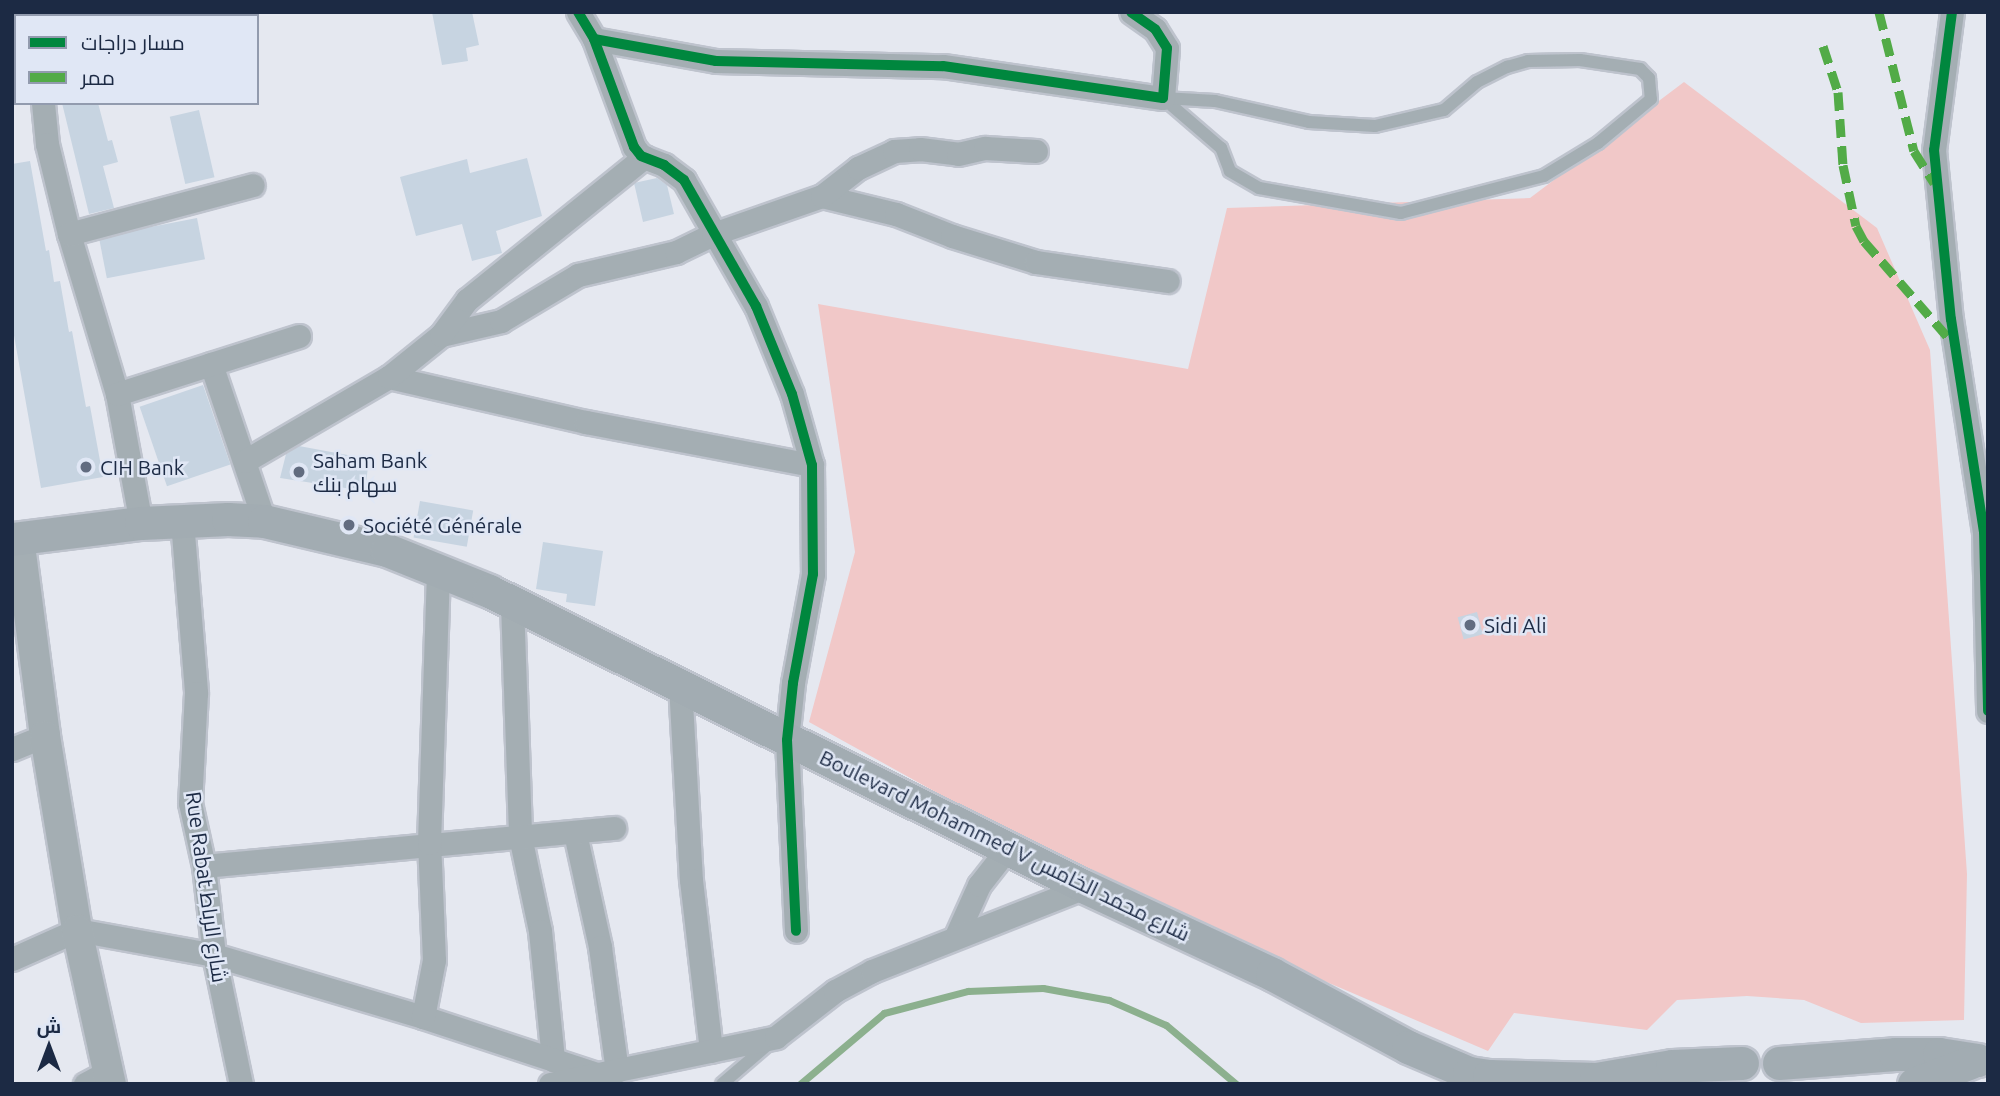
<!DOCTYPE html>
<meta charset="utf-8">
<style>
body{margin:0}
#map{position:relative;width:2000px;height:1096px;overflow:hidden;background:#e5e8f0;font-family:Ubuntu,Cairo,sans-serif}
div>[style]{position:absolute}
.green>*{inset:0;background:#f1c8c8}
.stream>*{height:7px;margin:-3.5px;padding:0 3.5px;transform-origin:3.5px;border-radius:3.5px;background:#8cb08e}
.building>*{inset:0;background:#c7d4e1;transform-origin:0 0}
.roads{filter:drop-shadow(2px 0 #bec3cd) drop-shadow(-2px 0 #bec3cd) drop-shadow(0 2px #bec3cd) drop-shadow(0 -2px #bec3cd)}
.service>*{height:12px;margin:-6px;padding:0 6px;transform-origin:6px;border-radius:6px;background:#a4aeb3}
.minor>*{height:23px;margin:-11.5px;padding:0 11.5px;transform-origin:11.5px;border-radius:11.5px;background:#a4aeb3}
.tertiary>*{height:30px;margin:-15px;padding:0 15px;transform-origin:15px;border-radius:15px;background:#a4aeb3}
.secondary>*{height:33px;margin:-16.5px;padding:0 16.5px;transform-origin:16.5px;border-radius:16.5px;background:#a2acb2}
.quiet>*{height:9px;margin-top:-4.5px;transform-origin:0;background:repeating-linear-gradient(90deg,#52ab47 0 18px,transparent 0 27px)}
.cycleway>*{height:10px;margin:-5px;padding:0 5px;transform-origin:5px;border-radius:5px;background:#00873e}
.dots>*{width:19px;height:19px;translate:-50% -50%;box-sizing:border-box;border:4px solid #e0e7f5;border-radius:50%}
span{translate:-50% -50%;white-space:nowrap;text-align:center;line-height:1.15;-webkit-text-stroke:5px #e0e7f5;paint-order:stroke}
.poi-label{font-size:21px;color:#1c2a44}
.left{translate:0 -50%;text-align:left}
.street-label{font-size:21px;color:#1c2a44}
.frame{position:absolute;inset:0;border:14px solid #1c2a44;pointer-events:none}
.legend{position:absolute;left:14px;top:14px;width:245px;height:91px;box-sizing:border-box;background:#e0e7f5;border:2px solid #929bae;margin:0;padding:9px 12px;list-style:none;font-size:21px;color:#1c2a44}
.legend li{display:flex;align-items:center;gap:14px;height:35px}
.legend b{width:35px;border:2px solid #929bae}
.north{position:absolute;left:14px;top:1012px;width:70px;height:70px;-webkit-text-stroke:5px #e0e7f5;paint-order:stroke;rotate:0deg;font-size:19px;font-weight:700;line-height:28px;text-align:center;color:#1c2a44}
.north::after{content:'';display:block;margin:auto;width:24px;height:32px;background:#1c2a44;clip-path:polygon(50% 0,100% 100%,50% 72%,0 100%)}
</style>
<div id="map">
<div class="green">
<div style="clip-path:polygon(1684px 82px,1877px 228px,1930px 350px,1967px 874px,1964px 1020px,1861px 1023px,1804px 1000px,1747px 996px,1677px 1000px,1647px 1030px,1514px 1013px,1488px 1051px,1158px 910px,1008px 832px,809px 722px,855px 552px,818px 304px,1188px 369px,1227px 208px,1530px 198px)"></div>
</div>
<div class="stream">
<div style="left:800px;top:1084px;width:110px;rotate:-40.2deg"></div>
<div style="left:884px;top:1013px;width:87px;rotate:-14.7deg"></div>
<div style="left:968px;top:991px;width:75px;rotate:-2.3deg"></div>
<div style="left:1043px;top:988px;width:67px;rotate:10.3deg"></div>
<div style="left:1109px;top:1000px;width:62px;rotate:23.7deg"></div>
<div style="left:1166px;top:1025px;width:92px;rotate:40.1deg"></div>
</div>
<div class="building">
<div style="clip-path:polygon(432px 12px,472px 12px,479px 45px,466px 48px,468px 61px,442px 65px)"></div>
<div style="clip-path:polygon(62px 103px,98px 103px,108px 141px,112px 140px,118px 162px,103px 166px,114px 208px,89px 214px)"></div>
<div style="left:199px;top:110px;width:69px;height:30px;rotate:77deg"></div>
<div style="clip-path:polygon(527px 158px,542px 216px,496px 231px,502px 253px,472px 261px,462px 224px,416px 236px,400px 177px,467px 159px,470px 173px)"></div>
<div style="clip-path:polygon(30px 161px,46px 251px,49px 250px,54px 282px,60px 281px,69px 332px,72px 331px,86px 407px,90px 406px,103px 477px,41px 488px,12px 324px,12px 164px)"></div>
<div style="clip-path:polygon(657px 178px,667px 185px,674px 214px,643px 222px,634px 183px)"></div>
<div style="left:197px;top:218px;width:42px;height:100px;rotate:79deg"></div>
<div style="left:203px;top:385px;width:84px;height:67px;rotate:71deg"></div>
<div style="clip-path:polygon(299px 446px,369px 459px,365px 491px,280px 478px,286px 454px)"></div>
<div style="left:420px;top:501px;width:54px;height:37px;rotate:10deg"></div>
<div style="clip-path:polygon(543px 542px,603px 551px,595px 606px,566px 602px,567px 594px,536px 589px)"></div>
<div style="left:1477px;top:612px;width:23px;height:20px;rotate:75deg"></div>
</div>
<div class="roads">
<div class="service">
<div style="left:1580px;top:60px;width:61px;rotate:8.5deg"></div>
<div style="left:1640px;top:69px;width:13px;rotate:45deg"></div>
<div style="left:1649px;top:78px;width:21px;rotate:85deg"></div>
<div style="left:1651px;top:99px;width:69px;rotate:140.3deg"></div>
<div style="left:1598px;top:143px;width:63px;rotate:148.6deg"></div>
<div style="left:1544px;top:176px;width:148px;rotate:165.5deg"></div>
<div style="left:1401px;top:213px;width:144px;rotate:-170deg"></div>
<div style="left:1259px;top:188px;width:34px;rotate:-150deg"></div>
<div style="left:1230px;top:171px;width:25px;rotate:-111deg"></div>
<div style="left:1221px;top:148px;width:77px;rotate:-139.2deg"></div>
<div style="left:1163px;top:98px;width:52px;rotate:3.3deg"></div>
<div style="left:1215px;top:101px;width:96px;rotate:12.6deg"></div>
<div style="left:1309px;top:122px;width:66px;rotate:3.5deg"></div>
<div style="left:1375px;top:126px;width:71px;rotate:-13.1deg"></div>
<div style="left:1444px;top:110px;width:43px;rotate:-40.3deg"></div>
<div style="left:1477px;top:82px;width:34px;rotate:-27deg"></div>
<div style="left:1507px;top:67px;width:22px;rotate:-16deg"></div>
<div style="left:1528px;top:61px;width:52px;rotate:-1.1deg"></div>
<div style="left:722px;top:1084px;width:65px;rotate:-40.6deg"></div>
</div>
<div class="minor">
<div style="left:578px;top:12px;width:31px;rotate:59deg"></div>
<div style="left:594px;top:39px;width:115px;rotate:69.7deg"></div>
<div style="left:634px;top:147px;width:11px;rotate:52deg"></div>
<div style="left:641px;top:156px;width:25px;rotate:21deg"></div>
<div style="left:664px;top:165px;width:25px;rotate:37deg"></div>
<div style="left:684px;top:180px;width:145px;rotate:60.3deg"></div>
<div style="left:756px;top:306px;width:95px;rotate:67.8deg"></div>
<div style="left:792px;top:394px;width:74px;rotate:74.3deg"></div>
<div style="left:812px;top:465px;width:109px;rotate:89.5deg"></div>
<div style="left:813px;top:574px;width:111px;rotate:100.4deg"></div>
<div style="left:793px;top:683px;width:57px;rotate:96deg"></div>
<div style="left:787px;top:740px;width:191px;rotate:87.3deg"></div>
<div style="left:1952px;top:12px;width:139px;rotate:97.4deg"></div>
<div style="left:1934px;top:150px;width:170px;rotate:84.3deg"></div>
<div style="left:1951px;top:319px;width:215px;rotate:81.2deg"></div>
<div style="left:1984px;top:531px;width:180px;rotate:88.7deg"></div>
<div style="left:39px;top:16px;width:4px;rotate:-76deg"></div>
<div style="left:594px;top:39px;width:124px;rotate:10.2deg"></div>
<div style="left:716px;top:61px;width:227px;rotate:1.3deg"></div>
<div style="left:943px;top:66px;width:222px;rotate:8.3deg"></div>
<div style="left:1163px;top:98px;width:50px;rotate:-85.4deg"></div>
<div style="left:1167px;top:48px;width:22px;rotate:-122deg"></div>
<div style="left:1155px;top:29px;width:29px;rotate:-145deg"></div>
<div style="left:43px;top:103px;width:41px;rotate:84.4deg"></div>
<div style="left:47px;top:144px;width:93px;rotate:76.3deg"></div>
<div style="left:69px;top:234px;width:167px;rotate:73.3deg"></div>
<div style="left:117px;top:394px;width:131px;rotate:79.5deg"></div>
<div style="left:822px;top:196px;width:76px;rotate:13.7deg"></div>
<div style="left:896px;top:214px;width:60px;rotate:21.4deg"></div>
<div style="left:952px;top:236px;width:88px;rotate:17.2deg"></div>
<div style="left:1036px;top:262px;width:133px;rotate:8.2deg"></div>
<div style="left:69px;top:234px;width:190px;rotate:-14.9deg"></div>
<div style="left:441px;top:335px;width:62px;rotate:-13.1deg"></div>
<div style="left:501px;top:321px;width:90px;rotate:-30.9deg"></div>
<div style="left:578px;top:275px;width:101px;rotate:-13.2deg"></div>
<div style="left:676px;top:252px;width:41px;rotate:-25.9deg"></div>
<div style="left:713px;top:234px;width:115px;rotate:-19.2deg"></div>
<div style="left:822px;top:196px;width:46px;rotate:-37.9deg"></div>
<div style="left:858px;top:168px;width:40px;rotate:-25deg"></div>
<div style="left:894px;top:151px;width:26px;rotate:-4deg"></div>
<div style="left:920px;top:149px;width:38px;rotate:7deg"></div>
<div style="left:958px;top:154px;width:28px;rotate:-13deg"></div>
<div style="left:985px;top:148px;width:51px;rotate:3.4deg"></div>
<div style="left:211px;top:364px;width:166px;rotate:71.3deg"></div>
<div style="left:389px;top:377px;width:202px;rotate:12.9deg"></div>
<div style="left:586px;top:422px;width:230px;rotate:10.8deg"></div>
<div style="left:117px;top:394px;width:191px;rotate:-17.7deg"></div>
<div style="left:245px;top:461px;width:167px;rotate:-30.3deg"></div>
<div style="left:389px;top:377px;width:67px;rotate:-38.9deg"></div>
<div style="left:441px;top:335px;width:44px;rotate:-53.4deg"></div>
<div style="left:467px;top:300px;width:228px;rotate:-38.9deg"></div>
<div style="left:182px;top:521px;width:173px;rotate:85.3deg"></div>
<div style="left:196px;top:693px;width:110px;rotate:93.1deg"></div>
<div style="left:190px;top:803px;width:65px;rotate:77.5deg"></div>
<div style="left:204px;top:866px;width:90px;rotate:83.6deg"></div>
<div style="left:214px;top:955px;width:132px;rotate:78.2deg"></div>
<div style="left:512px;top:603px;width:233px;rotate:88deg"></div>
<div style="left:520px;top:836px;width:97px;rotate:78.1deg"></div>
<div style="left:540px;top:931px;width:130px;rotate:84.2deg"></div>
<div style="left:680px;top:684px;width:196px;rotate:86.8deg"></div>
<div style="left:691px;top:880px;width:172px;rotate:83.3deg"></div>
<div style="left:12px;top:749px;width:35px;rotate:-22deg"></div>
<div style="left:575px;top:833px;width:117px;rotate:77.6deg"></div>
<div style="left:600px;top:947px;width:125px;rotate:82.2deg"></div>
<div style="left:204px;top:866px;width:412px;rotate:-5.3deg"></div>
<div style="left:956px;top:936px;width:56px;rotate:-65.7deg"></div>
<div style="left:979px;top:885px;width:47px;rotate:-51.9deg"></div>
<div style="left:12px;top:959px;width:71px;rotate:-24deg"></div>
<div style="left:77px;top:930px;width:139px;rotate:10.3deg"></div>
<div style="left:214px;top:955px;width:218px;rotate:16.5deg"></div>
<div style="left:423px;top:1017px;width:185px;rotate:18.2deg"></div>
<div style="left:423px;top:1017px;width:58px;rotate:-79.1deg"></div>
<div style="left:434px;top:960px;width:117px;rotate:-92.4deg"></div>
<div style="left:429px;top:843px;width:274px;rotate:-88.1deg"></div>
<div style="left:85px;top:1084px;width:27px;rotate:-28deg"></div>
<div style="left:550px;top:1084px;width:231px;rotate:-11.7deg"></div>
<div style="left:776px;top:1037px;width:75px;rotate:-37.9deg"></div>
<div style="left:835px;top:991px;width:42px;rotate:-28.4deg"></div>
<div style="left:872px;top:971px;width:229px;rotate:-21.5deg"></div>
</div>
<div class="tertiary">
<div style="left:19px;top:538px;width:200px;rotate:82.5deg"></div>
<div style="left:45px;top:736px;width:197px;rotate:80.6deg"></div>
<div style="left:77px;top:930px;width:158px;rotate:77.6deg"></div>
</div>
<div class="secondary">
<div style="left:12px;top:539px;width:130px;rotate:-7.1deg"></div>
<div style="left:141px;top:523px;width:87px;rotate:-2.6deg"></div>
<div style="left:228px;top:519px;width:36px;rotate:3deg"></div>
<div style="left:264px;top:521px;width:126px;rotate:13.3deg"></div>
<div style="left:387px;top:550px;width:110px;rotate:21.9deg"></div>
<div style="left:489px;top:591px;width:665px;rotate:26.41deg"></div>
<div style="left:1085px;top:887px;width:206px;rotate:24.9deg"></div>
<div style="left:1272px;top:974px;width:154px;rotate:28.2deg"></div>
<div style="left:1408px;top:1047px;width:66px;rotate:23.1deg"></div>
<div style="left:1469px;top:1073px;width:20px;rotate:9deg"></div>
<div style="left:1489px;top:1076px;width:107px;rotate:1.6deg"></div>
<div style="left:1596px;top:1079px;width:77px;rotate:-9.7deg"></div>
<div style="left:1672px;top:1066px;width:70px;rotate:-2.5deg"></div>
<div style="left:1779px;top:1063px;width:116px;rotate:-4.4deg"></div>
<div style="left:1895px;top:1054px;width:44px"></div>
<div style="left:1939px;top:1054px;width:39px;rotate:9deg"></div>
<div style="left:1914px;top:1084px;width:61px;rotate:-21.1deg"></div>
</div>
</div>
<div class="quiet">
<div style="left:1879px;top:12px;width:143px;rotate:75.9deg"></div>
<div style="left:1914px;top:151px;width:38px;rotate:58deg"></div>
<div style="left:1823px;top:46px;width:48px;rotate:71.9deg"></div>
<div style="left:1838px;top:92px;width:73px;rotate:86.1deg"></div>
<div style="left:1843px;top:165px;width:62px;rotate:78deg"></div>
<div style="left:1856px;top:226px;width:17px;rotate:62deg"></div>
<div style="left:1864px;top:241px;width:135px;rotate:48.9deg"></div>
</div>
<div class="cycleway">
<div style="left:578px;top:12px;width:31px;rotate:59deg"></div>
<div style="left:594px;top:39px;width:115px;rotate:69.7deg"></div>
<div style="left:634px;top:147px;width:11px;rotate:52deg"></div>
<div style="left:641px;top:156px;width:25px;rotate:21deg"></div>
<div style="left:664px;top:165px;width:25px;rotate:37deg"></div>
<div style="left:684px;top:180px;width:145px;rotate:60.3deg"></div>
<div style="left:756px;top:306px;width:95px;rotate:67.8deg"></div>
<div style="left:792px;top:394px;width:74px;rotate:74.3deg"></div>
<div style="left:812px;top:465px;width:109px;rotate:89.5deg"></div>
<div style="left:813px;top:574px;width:111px;rotate:100.4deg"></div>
<div style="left:793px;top:683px;width:57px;rotate:96deg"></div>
<div style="left:787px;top:740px;width:191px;rotate:87.3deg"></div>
<div style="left:1952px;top:12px;width:139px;rotate:97.4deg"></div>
<div style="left:1934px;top:150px;width:170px;rotate:84.3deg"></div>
<div style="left:1951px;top:319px;width:215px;rotate:81.2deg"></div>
<div style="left:1984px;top:531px;width:180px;rotate:88.7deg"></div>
<div style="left:594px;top:39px;width:124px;rotate:10.2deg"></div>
<div style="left:716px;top:61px;width:227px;rotate:1.3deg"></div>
<div style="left:943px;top:66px;width:222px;rotate:8.3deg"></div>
<div style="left:1163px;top:98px;width:50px;rotate:-85.4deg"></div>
<div style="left:1167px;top:48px;width:22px;rotate:-122deg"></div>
<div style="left:1155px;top:29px;width:29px;rotate:-145deg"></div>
</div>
<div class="dots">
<div style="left:86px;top:467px;background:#626c80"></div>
<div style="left:299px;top:472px;background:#626c80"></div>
<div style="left:349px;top:525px;background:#626c80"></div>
<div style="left:1470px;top:625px;background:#626c80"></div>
</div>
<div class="poi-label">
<span class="left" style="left:313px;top:472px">Saham Bank<br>سهام بنك</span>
<span class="left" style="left:100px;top:467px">CIH Bank</span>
<span class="left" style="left:363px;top:525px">Société Générale</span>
<span class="left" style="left:1484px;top:625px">Sidi Ali</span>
</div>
<div class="street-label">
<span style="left:1005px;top:845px;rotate:26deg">Boulevard Mohammed V شارع محمد الخامس</span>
<span style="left:207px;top:887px;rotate:82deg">Rue Rabat شارع الرباط</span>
</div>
<div class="frame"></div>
<ul class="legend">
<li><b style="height:9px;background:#00873e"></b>مسار دراجات</li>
<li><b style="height:9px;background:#52ab47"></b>ممر</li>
</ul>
<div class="north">ش</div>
</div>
